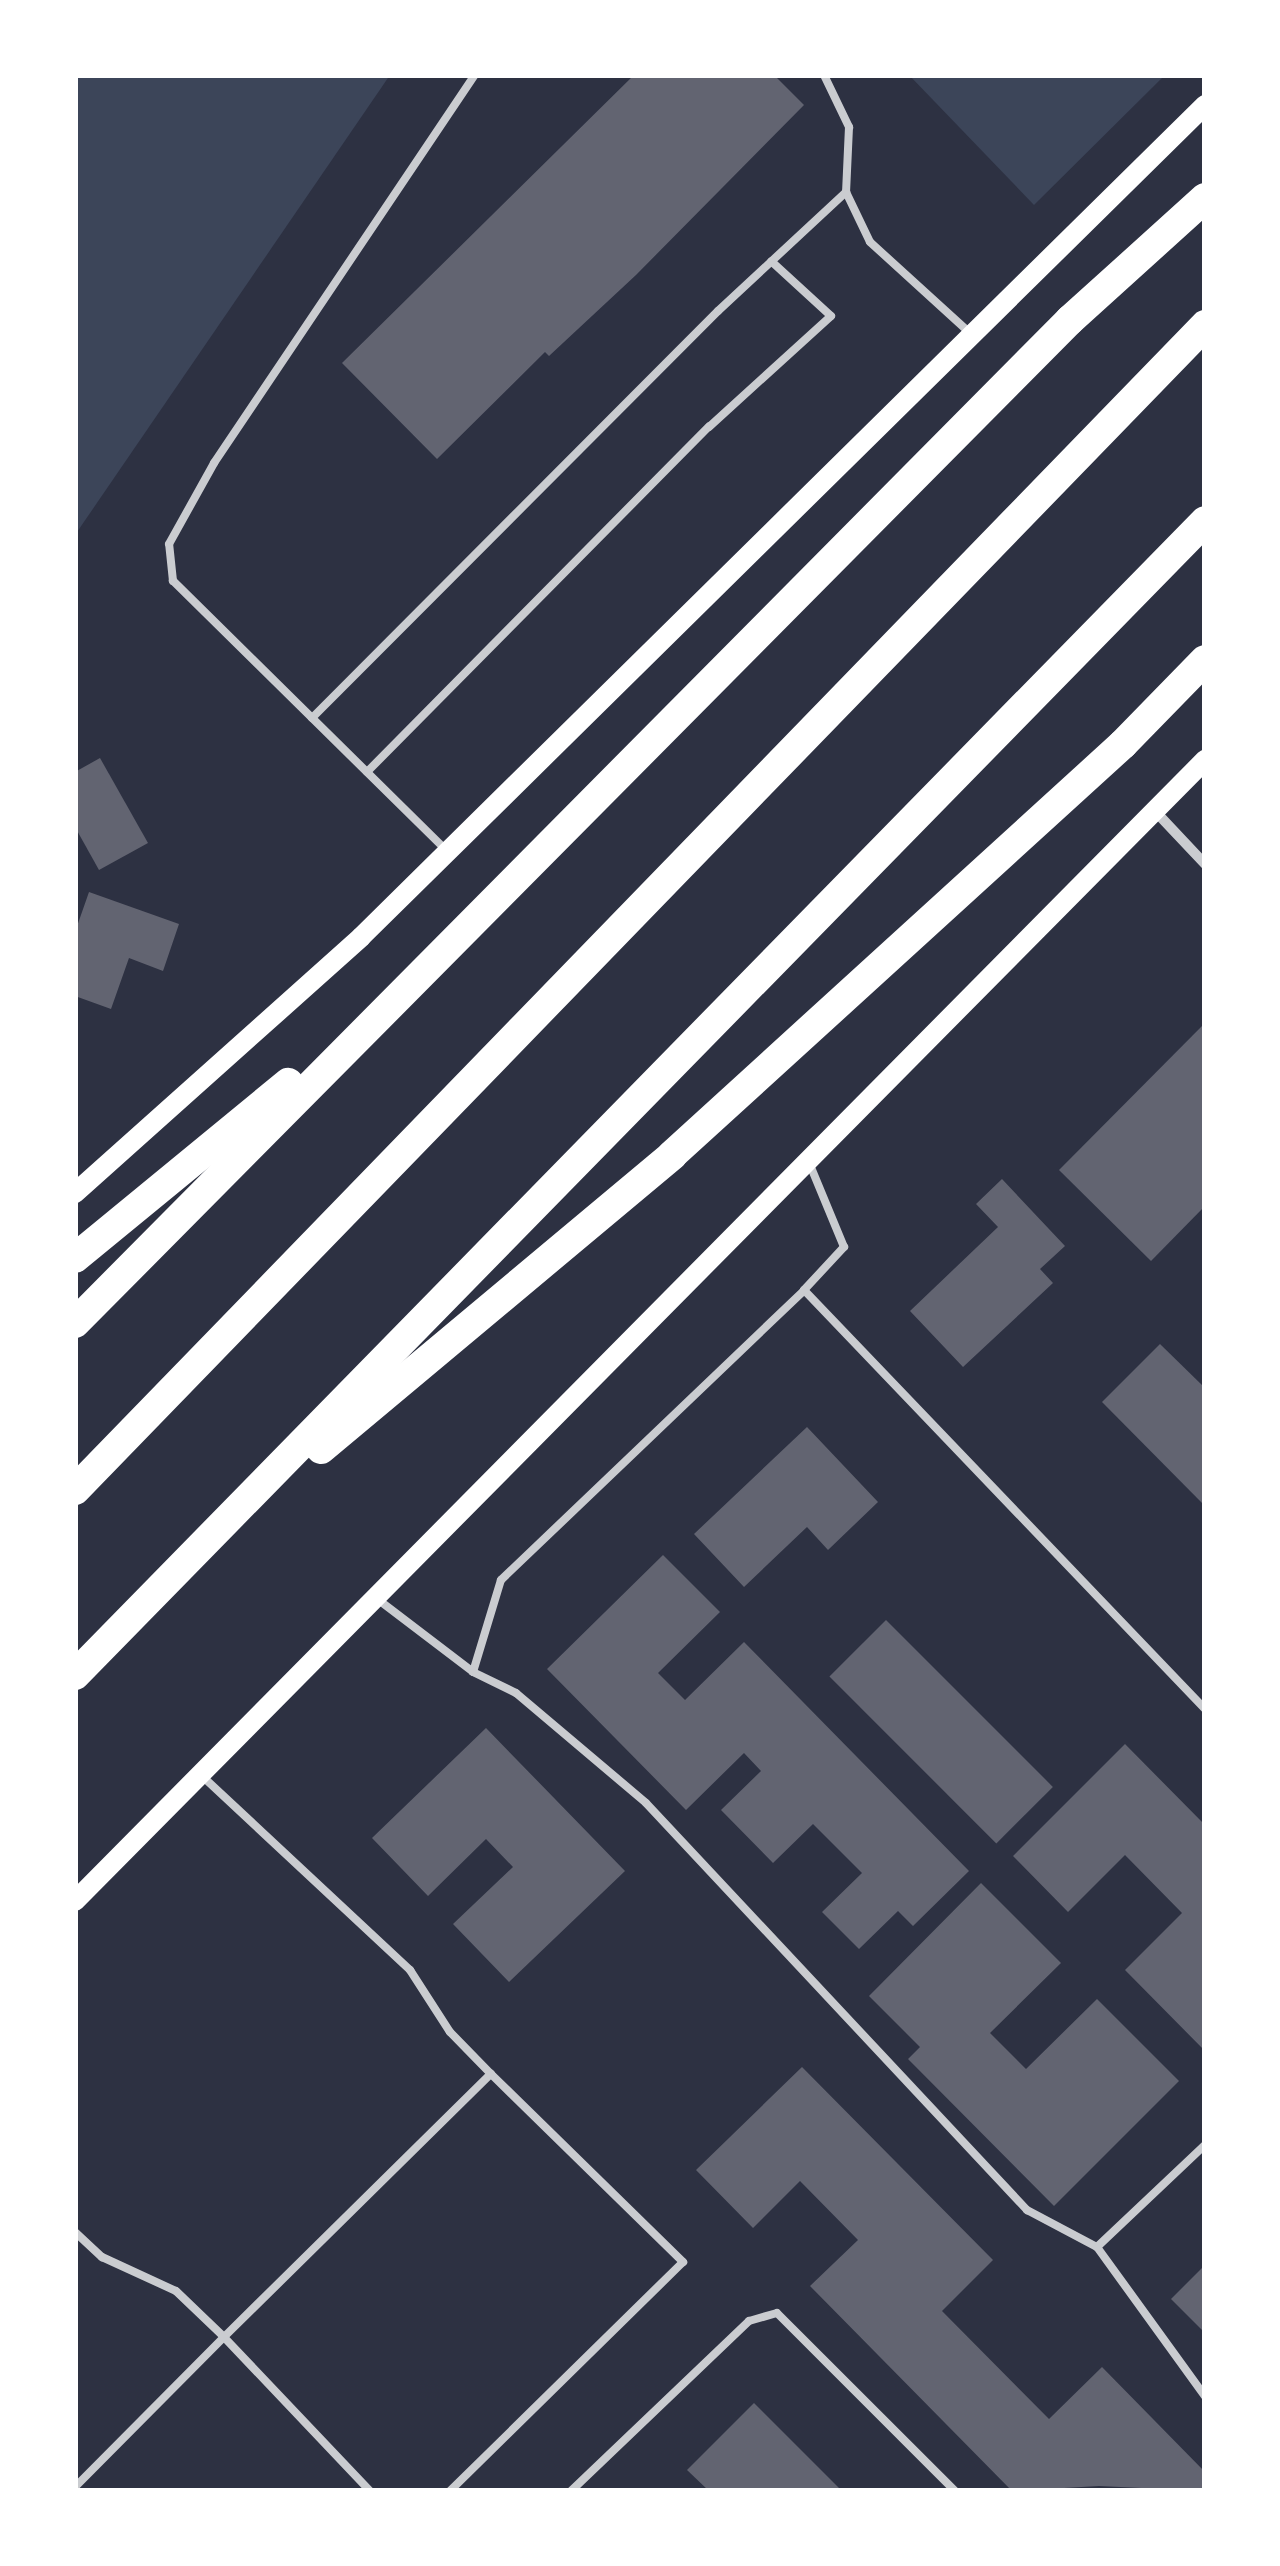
<!DOCTYPE html>
<style>
body{margin:0}
#map{position:relative;width:1280px;height:2566px;overflow:hidden;background:#2d3142;font-family:"Fira Sans Condensed",sans-serif}
div>[style]{position:absolute}
.green>*{inset:0;background:#3c4559}
.building>*{inset:0;background:#626471;transform-origin:0 0}
.service>*{height:8px;margin:-4px;padding:0 4px;transform-origin:4px;border-radius:4px;background:#caccd0}
.minor>*{height:10px;margin:-5px;padding:0 5px;transform-origin:5px;border-radius:5px;background:#caccd0}
.secondary>*{height:20px;margin:-10px;padding:0 10px;transform-origin:10px;border-radius:10px;background:#fff}
.motorway>*{height:30px;margin:-15px;padding:0 15px;transform-origin:15px;border-radius:15px;background:#fff}
span{translate:-50% -50%;white-space:nowrap;text-align:center;line-height:1.15;-webkit-text-stroke:8px #fff;paint-order:stroke}
.frame{position:absolute;inset:0;border:78px solid #fff;pointer-events:none}
</style>
<div id="map">
<div class="green">
<div style="clip-path:polygon(75px 75px,390px 75px,75px 535px)"></div>
<div style="clip-path:polygon(909px 75px,1165px 75px,1034px 205px)"></div>
</div>
<div class="building">
<div style="clip-path:polygon(634px 75px,774px 75px,804px 105px,636px 275px,549px 356px,545px 352px,437px 459px,342px 363px)"></div>
<div style="clip-path:polygon(100px 758px,148px 843px,99px 870px,75px 827px,75px 772px)"></div>
<div style="clip-path:polygon(89px 892px,179px 924px,163px 971px,129px 958px,111px 1009px,75px 996px,75px 932px)"></div>
<div style="clip-path:polygon(1205px 1023px,1205px 1206px,1151px 1261px,1059px 1170px)"></div>
<div style="clip-path:polygon(1002px 1179px,1065px 1246px,1040px 1269px,1053px 1283px,963px 1367px,910px 1311px,998px 1227px,976px 1204px)"></div>
<div style="clip-path:polygon(1160px 1344px,1205px 1388px,1205px 1506px,1102px 1402px)"></div>
<div style="clip-path:polygon(807px 1427px,878px 1502px,828px 1550px,807px 1527px,744px 1587px,694px 1534px)"></div>
<div style="clip-path:polygon(663px 1555px,720px 1612px,658px 1673px,685px 1700px,744px 1642px,969px 1871px,913px 1926px,898px 1911px,859px 1949px,822px 1912px,862px 1873px,813px 1824px,773px 1863px,721px 1810px,761px 1771px,744px 1753px,686px 1810px,547px 1669px)"></div>
<div style="left:886px;top:1620px;width:236px;height:80px;rotate:45deg"></div>
<div style="clip-path:polygon(486px 1728px,625px 1871px,509px 1982px,453px 1924px,513px 1867px,486px 1839px,428px 1896px,372px 1838px)"></div>
<div style="clip-path:polygon(1125px 1744px,1205px 1825px,1205px 2051px,1125px 1970px,1182px 1913px,1125px 1855px,1068px 1912px,1013px 1856px)"></div>
<div style="clip-path:polygon(981px 1883px,1061px 1963px,990px 2033px,1026px 2069px,1097px 1999px,1179px 2081px,1054px 2206px,908px 2059px,920px 2047px,869px 1996px)"></div>
<div style="clip-path:polygon(802px 2067px,993px 2260px,942px 2311px,1049px 2419px,1102px 2367px,1205px 2472px,1205px 2491px,1099px 2486px,1012px 2491px,810px 2286px,858px 2240px,800px 2181px,753px 2228px,696px 2170px)"></div>
<div style="clip-path:polygon(1205px 2265px,1205px 2333px,1171px 2299px)"></div>
<div style="clip-path:polygon(754px 2403px,842px 2491px,709px 2491px,687px 2470px)"></div>
</div>
<div class="service">
<div style="left:824px;top:75px;width:58px;rotate:64.3deg"></div>
<div style="left:849px;top:127px;width:65px;rotate:92.6deg"></div>
<div style="left:846px;top:192px;width:55px;rotate:64.4deg"></div>
<div style="left:870px;top:242px;width:137px;rotate:42.3deg"></div>
<div style="left:312px;top:718px;width:575px;rotate:-45.07deg"></div>
<div style="left:718px;top:311px;width:175px;rotate:-42.9deg"></div>
<div style="left:367px;top:772px;width:486px;rotate:-45.3deg"></div>
<div style="left:709px;top:427px;width:165px;rotate:-42.3deg"></div>
<div style="left:831px;top:316px;width:81px;rotate:-137.5deg"></div>
<div style="left:447px;top:851px;width:385px;rotate:-135.4deg"></div>
<div style="left:173px;top:581px;width:37px;rotate:-96deg"></div>
<div style="left:169px;top:544px;width:93px;rotate:-60.9deg"></div>
<div style="left:214px;top:463px;width:468px;rotate:-56.1deg"></div>
<div style="left:804px;top:1290px;width:59px;rotate:-47.1deg"></div>
<div style="left:844px;top:1247px;width:89px;rotate:-112.5deg"></div>
<div style="left:376px;top:1598px;width:122px;rotate:37.3deg"></div>
<div style="left:473px;top:1672px;width:48px;rotate:26deg"></div>
<div style="left:516px;top:1693px;width:170px;rotate:40.2deg"></div>
<div style="left:646px;top:1803px;width:558px;rotate:46.89deg"></div>
<div style="left:1027px;top:2210px;width:79px;rotate:27.9deg"></div>
<div style="left:1097px;top:2247px;width:184px;rotate:54.1deg"></div>
<div style="left:473px;top:1672px;width:96px;rotate:-73.1deg"></div>
<div style="left:501px;top:1580px;width:419px;rotate:-43.7deg"></div>
<div style="left:804px;top:1290px;width:580px;rotate:46.26deg"></div>
<div style="left:201px;top:1775px;width:286px;rotate:43deg"></div>
<div style="left:410px;top:1970px;width:74px;rotate:57.2deg"></div>
<div style="left:450px;top:2032px;width:59px;rotate:45.7deg"></div>
<div style="left:75px;top:2232px;width:37px;rotate:43deg"></div>
<div style="left:102px;top:2257px;width:81px;rotate:24.7deg"></div>
<div style="left:176px;top:2291px;width:66px;rotate:43.8deg"></div>
<div style="left:224px;top:2337px;width:211px;rotate:134.8deg"></div>
<div style="left:1097px;top:2247px;width:149px;rotate:-43.4deg"></div>
<div style="left:370px;top:2491px;width:212px;rotate:-133.5deg"></div>
<div style="left:224px;top:2337px;width:375px;rotate:-44.6deg"></div>
<div style="left:491px;top:2074px;width:269px;rotate:44.4deg"></div>
<div style="left:683px;top:2262px;width:327px;rotate:135.5deg"></div>
<div style="left:571px;top:2491px;width:246px;rotate:-43.7deg"></div>
<div style="left:749px;top:2321px;width:29px;rotate:-16deg"></div>
<div style="left:777px;top:2313px;width:252px;rotate:45deg"></div>
</div>
<div class="minor">
<div style="left:1155px;top:811px;width:73px;rotate:46.7deg"></div>
</div>
<div class="secondary">
<div style="left:75px;top:1193px;width:384px;rotate:-41.8deg"></div>
<div style="left:361px;top:937px;width:1185px;rotate:-44.59deg"></div>
<div style="left:75px;top:1901px;width:1606px;rotate:-45.28deg"></div>
</div>
<div class="motorway">
<div style="left:75px;top:1258px;width:276px;rotate:-39.4deg"></div>
<div style="left:75px;top:1323px;width:1413px;rotate:-45.23deg"></div>
<div style="left:1070px;top:320px;width:182px;rotate:-42.1deg"></div>
<div style="left:321px;top:1449px;width:458px;rotate:-39.9deg"></div>
<div style="left:672px;top:1155px;width:610px;rotate:-42.34deg"></div>
<div style="left:1123px;top:744px;width:117px;rotate:-45.7deg"></div>
<div style="left:75px;top:1490px;width:1623px;rotate:-45.87deg"></div>
<div style="left:75px;top:1675px;width:1615px;rotate:-45.6deg"></div>
</div>
<div class="frame"></div>
</div>
